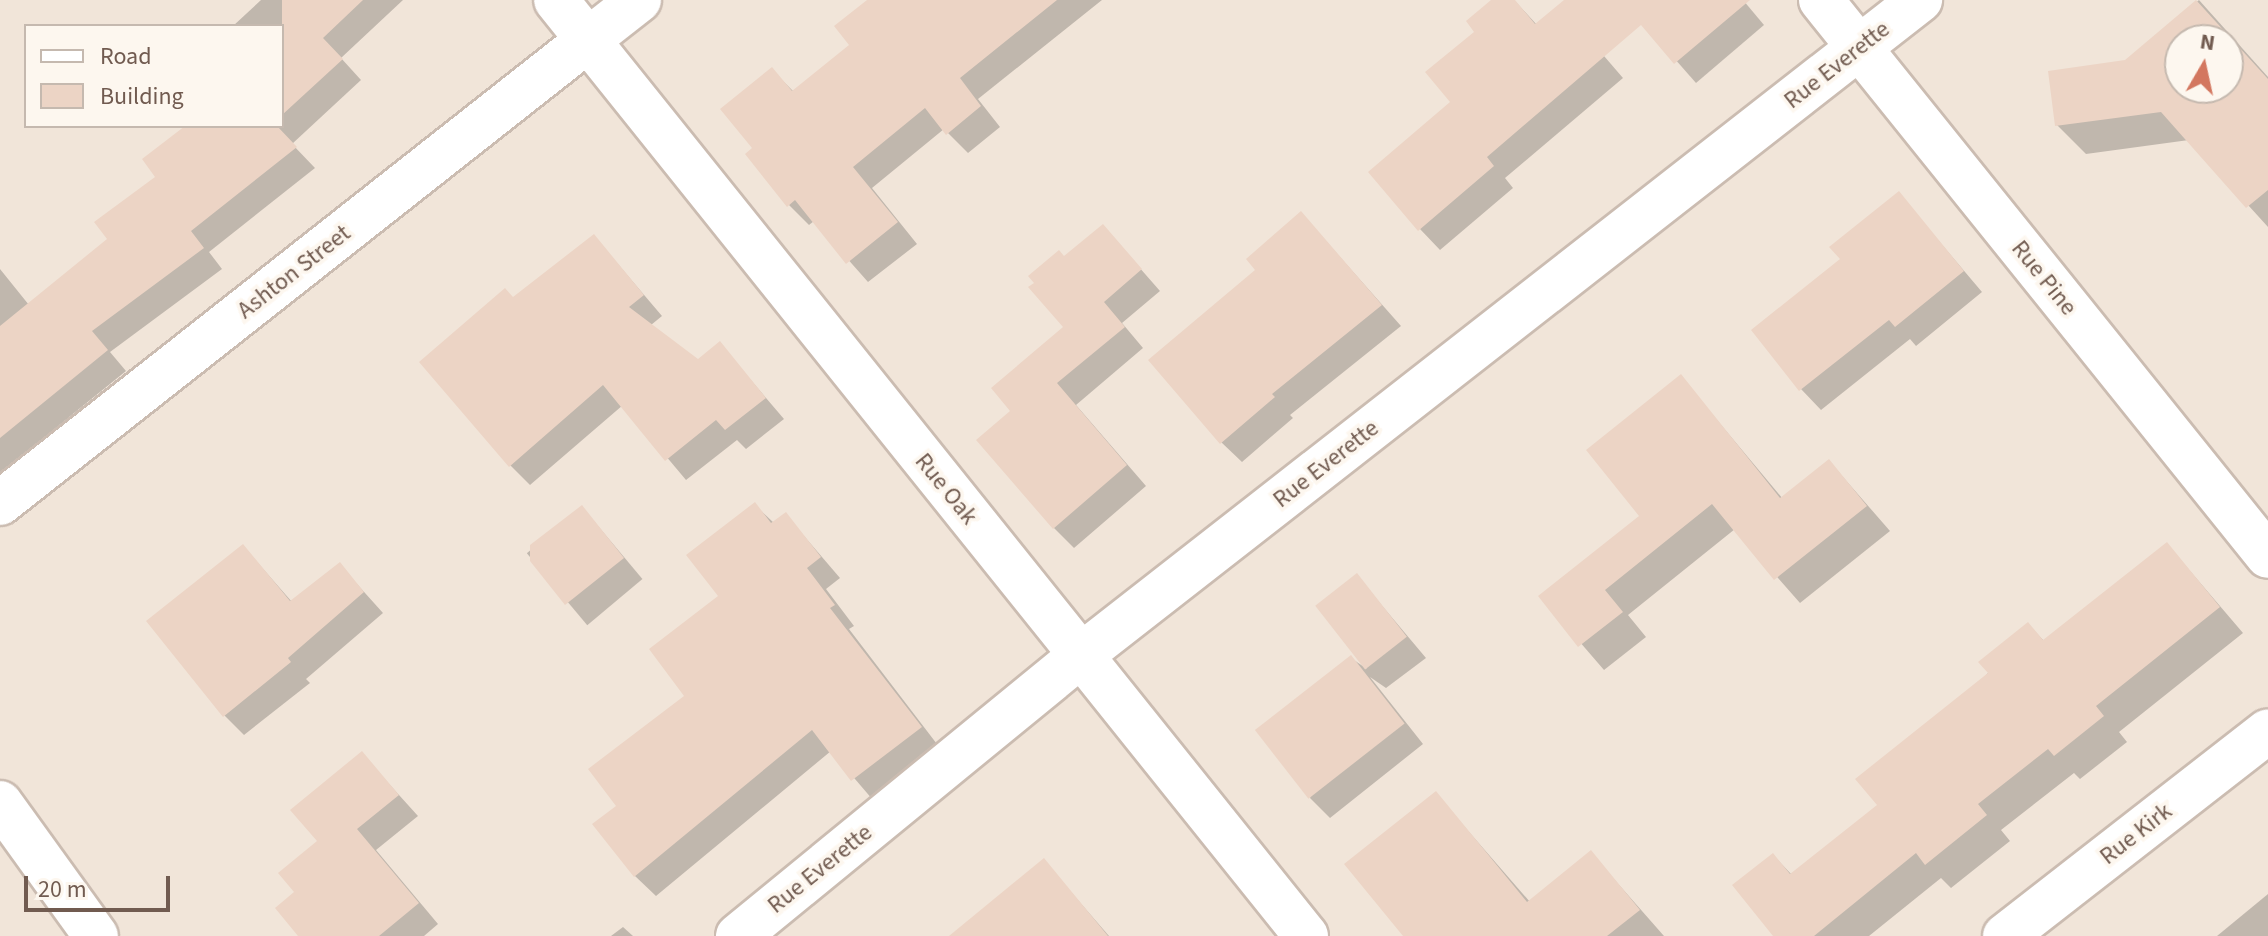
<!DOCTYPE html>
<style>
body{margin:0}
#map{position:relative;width:2268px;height:936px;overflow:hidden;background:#faf3e9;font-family:"Source Sans 3",sans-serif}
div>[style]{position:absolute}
.residential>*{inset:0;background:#f1e5d9}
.shadow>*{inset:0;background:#0003;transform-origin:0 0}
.building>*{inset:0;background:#ecd4c5;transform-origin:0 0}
.roads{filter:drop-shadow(2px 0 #cbbcb1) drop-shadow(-2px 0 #cbbcb1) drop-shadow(0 2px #cbbcb1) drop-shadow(0 -2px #cbbcb1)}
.street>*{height:44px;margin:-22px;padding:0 22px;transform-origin:22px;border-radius:22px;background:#fff}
.secondary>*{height:44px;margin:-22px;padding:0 22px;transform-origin:22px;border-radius:22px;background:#fff}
span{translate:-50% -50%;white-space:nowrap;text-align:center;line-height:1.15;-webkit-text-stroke:7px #fdf7ef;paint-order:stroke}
.street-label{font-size:24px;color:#715b50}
.legend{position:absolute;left:24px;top:24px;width:260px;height:104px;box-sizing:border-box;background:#fdf7ef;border:2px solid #c5b9af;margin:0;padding:10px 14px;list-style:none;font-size:24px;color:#715b50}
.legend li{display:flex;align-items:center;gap:16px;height:40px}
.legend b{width:40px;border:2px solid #c5b9af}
.north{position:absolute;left:2164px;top:24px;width:80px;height:80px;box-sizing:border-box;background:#fdf7ef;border:2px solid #c5b9af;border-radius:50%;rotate:9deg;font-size:22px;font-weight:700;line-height:32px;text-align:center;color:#715b50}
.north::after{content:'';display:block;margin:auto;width:28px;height:36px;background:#d3775f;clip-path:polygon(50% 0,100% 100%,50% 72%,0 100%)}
.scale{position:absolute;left:24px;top:876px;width:146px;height:36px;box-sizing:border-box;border:4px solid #715b50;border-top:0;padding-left:10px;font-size:24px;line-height:28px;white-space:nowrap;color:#715b50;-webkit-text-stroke:6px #fdf7ef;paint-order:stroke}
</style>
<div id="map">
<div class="residential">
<div style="clip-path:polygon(evenodd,0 0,2268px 0,2268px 936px,0 936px,0 0,26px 26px,282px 26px,282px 126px,26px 126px,26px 26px,0 0,2180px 40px,2228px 40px,2228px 88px,2180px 88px,2180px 40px)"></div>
</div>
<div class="shadow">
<div style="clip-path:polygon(261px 0,403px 0,341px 58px,361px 80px,292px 144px,315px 168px,209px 252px,222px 269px,110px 352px,126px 371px,0 473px,0 269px,29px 305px,110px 239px,158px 178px,189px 126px,282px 126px,282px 26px,233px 26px)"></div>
<div style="clip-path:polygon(869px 0,1102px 0,978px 99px,1000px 127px,968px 153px,944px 129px,872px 188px,917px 244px,868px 282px,814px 221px,809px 225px,789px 205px,755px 148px,772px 70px,794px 92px,851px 46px)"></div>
<div style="clip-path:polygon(1494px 0,1514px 0,1537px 25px,1579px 27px,1623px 78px,1505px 178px,1513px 188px,1440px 250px,1420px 229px,1453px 102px)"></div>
<div style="clip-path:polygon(1623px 0,1743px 0,1764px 25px,1696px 83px)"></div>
<div style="clip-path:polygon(evenodd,2199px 0,2268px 77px,2268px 227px,2189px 140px,2086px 154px,2057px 125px,2199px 0,2180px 40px,2228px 40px,2228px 88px,2180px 88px,2180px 40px)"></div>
<div style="clip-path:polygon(1899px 194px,1982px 292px,1916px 346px,1910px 339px,1821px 410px,1801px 389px,1843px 260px)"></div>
<div style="clip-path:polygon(1301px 213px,1401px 326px,1290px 415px,1293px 418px,1242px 462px,1221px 442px,1258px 270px)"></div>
<div style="clip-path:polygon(1103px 226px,1160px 291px,1122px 323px,1143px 348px,1076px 405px,1146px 486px,1074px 548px,1054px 528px,1013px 411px,1066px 327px,1065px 258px)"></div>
<div style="clip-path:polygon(594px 236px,662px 316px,651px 325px,698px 361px,720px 344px,784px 419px,746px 449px,737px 440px,686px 480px,623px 405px,530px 485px,510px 465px,513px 300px)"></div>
<div style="clip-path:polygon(1681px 377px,1783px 499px,1829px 461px,1890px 531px,1800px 603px,1735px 529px,1628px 615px,1646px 637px,1604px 670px,1541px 597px,1642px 516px)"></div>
<div style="clip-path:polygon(755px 505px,774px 523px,786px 515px,840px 578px,826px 589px,854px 626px,849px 629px,940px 748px,873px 800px,831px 751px,656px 896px,635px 876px,619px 806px,687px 696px)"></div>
<div style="left:582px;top:507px;width:94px;height:72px;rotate:50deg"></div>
<div style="clip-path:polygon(2167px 544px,2243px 633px,2119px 732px,2127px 742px,2080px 779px,2074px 773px,2001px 830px,2010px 841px,1951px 888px,1941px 878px,1869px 936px,1776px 936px,1773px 855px,1792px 875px,1880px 805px,2028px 624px,2045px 642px)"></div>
<div style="clip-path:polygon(243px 546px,292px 602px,339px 564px,383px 613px,306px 679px,310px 683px,244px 735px,224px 715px)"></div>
<div style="clip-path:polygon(1357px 576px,1426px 658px,1386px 688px,1370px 677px,1423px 744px,1330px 818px,1310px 798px,1351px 658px,1367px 669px,1317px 606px)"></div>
<div style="clip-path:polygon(362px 754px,418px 816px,376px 850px,438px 924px,424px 936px,301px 936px,297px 893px)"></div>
<div style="clip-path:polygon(1436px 794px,1530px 902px,1591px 853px,1664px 936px,1407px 936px)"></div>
<div style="clip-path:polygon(1044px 861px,1109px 936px,958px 936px)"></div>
<div style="clip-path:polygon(2268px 894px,2268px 936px,2217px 936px)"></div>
<div style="clip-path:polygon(623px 927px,633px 936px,611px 936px)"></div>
</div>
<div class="building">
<div style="clip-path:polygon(282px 0,363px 0,323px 38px,343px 59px,282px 115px)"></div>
<div style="clip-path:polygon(867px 0,1057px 0,960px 78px,981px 106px,946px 135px,925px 108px,853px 167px,898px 222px,846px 264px,795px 200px,787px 207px,745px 154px,752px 148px,720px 109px,772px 67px,792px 91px,849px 45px,834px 26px)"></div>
<div style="clip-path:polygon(1491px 0,1515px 0,1535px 24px,1564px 0,1750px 0,1674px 64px,1641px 25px,1487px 157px,1494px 166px,1418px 231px,1368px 172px,1450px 102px,1425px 72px,1474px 32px,1466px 21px)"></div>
<div style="clip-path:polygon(evenodd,2196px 0,2268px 79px,2268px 190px,2246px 208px,2161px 112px,2055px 126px,2048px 71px,2125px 60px,2196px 0,2180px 40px,2228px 40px,2228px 88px,2180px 88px,2180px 40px)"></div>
<div style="clip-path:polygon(185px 126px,277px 126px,297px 147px,191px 231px,204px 248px,92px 331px,108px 350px,0 438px,0 326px,107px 239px,94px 222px,155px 177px,142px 159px)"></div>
<div style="clip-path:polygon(1899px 191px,1964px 271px,1895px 327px,1889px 320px,1799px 391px,1751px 330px,1840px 259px,1829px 247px)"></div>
<div style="clip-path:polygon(1301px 211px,1382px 305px,1272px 394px,1275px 397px,1220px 444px,1148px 360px,1255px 270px,1246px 259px)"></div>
<div style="clip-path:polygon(1103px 224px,1142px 269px,1104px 302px,1125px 327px,1057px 383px,1127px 465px,1053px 529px,976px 440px,1010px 411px,991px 388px,1063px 327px,1028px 287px,1034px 283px,1028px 276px,1059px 250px,1064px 256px)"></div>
<div style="clip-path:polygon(594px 234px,644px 295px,629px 307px,698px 359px,720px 341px,766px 398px,725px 430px,716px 420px,665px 461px,603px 385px,509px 467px,419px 362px,505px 288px,513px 297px)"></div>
<div style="clip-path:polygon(1681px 374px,1780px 498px,1829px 459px,1867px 506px,1774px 580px,1712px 504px,1605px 590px,1623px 612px,1578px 647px,1538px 596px,1639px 516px,1586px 450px)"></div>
<div style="clip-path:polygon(755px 502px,771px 523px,786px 512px,821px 557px,807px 568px,835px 605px,830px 608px,922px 727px,851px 781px,812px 730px,634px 877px,592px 824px,616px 806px,588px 769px,684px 696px,649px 649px,718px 596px,686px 555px)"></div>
<div style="clip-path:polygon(582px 505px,624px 558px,565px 605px,530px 561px,530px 545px)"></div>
<div style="clip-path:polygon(2167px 542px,2220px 607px,2096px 706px,2104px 716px,2054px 756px,2048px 749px,1978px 804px,1987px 815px,1925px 865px,1916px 853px,1814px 936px,1773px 936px,1732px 885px,1773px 853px,1790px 874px,1877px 805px,1855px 779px,1988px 673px,1978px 662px,2028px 622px,2043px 640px)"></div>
<div style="clip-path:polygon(243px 544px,290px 601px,340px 562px,364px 592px,288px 658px,291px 662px,223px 717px,146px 621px)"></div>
<div style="left:1357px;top:573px;width:81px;height:53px;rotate:52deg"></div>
<div style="left:1351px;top:655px;width:87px;height:122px;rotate:52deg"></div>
<div style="clip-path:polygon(362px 751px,399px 795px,357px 829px,419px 903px,379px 936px,298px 936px,275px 908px,294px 892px,278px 873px,317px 841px,290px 810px)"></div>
<div style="clip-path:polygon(1436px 791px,1527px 902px,1591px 850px,1640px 910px,1607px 936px,1403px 936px,1344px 864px)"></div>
<div style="clip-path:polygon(1044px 858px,1108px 936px,949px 936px)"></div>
</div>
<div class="roads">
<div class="street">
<div style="left:639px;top:0;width:65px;rotate:141.9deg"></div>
<div style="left:588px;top:40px;width:1148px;rotate:51.29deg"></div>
<div style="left:1821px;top:0;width:713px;rotate:51.2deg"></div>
<div style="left:738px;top:936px;width:442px;rotate:-39.3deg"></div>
<div style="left:1080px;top:656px;width:1066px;rotate:-37.99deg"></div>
<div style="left:2005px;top:936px;width:333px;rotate:-37.9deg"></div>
</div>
<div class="secondary">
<div style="left:0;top:503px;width:748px;rotate:-38.22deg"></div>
<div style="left:588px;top:40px;width:51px;rotate:-128.7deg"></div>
<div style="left:0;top:803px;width:164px;rotate:54.2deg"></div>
</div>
</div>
<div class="street-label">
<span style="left:1837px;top:65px;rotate:-38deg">Rue Everette</span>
<span style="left:294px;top:272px;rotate:-38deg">Ashton Street</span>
<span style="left:2044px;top:278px;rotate:51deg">Rue Pine</span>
<span style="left:1326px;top:464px;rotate:-38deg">Rue Everette</span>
<span style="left:946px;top:489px;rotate:51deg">Rue Oak</span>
<span style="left:2136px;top:834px;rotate:-38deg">Rue Kirk</span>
<span style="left:820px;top:869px;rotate:-39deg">Rue Everette</span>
</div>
<ul class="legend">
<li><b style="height:10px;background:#fff"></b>Road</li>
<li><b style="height:22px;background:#ecd4c5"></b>Building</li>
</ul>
<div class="north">N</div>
<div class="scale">20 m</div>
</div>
